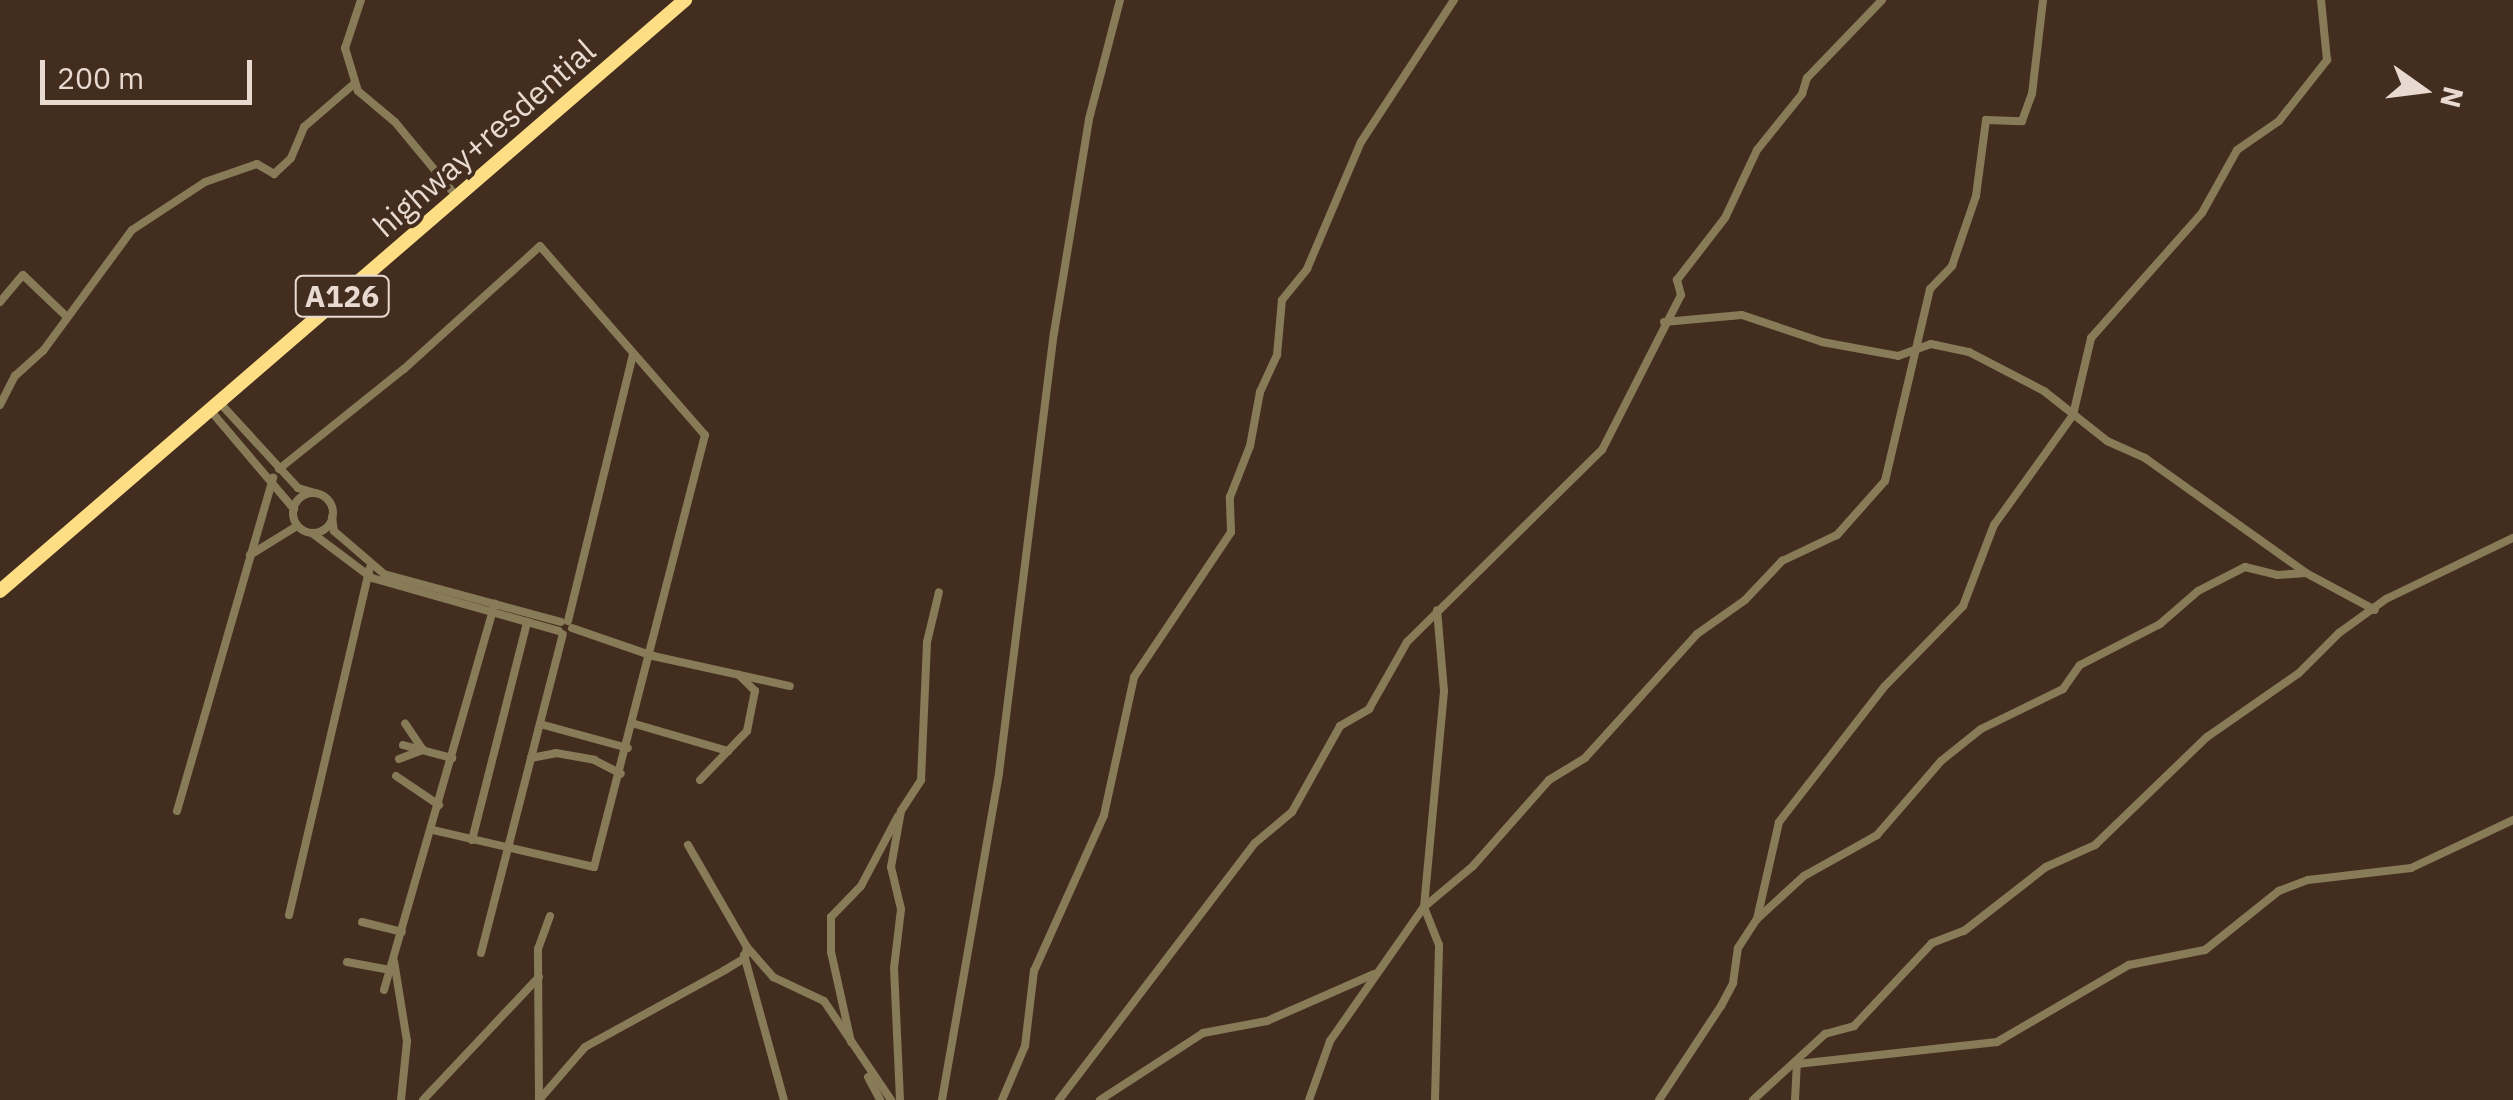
<!DOCTYPE html>
<style>
body{margin:0}
#map{position:relative;width:2513px;height:1100px;overflow:hidden;background:#432d1f;font-family:"IBM Plex Sans",sans-serif}
div>[style]{position:absolute}
.street>*{height:8px;margin:-4px;padding:0 4px;transform-origin:4px;border-radius:4px;background:#877b58}
.street>.ring{margin:-4px;padding:0;box-sizing:content-box;background:none;border:8px solid #877b58;border-radius:50%}
.highway>*{height:14px;margin:-7px;padding:0 7px;transform-origin:7px;border-radius:7px;background:#fede84}
span{translate:-50% -50%;white-space:nowrap;text-align:center;line-height:1.15;-webkit-text-stroke:8px #432d1f;paint-order:stroke}
.shield-label span{padding:2px 8px;background:#432d1f;border:2px solid;border-radius:8px;-webkit-text-stroke-width:0}
.shield-label{font-size:30px;color:#e8dad1;font-weight:700}
.street-label{font-size:32px;color:#e8dad1}
.north{position:absolute;left:2373px;top:40px;width:100px;height:100px;-webkit-text-stroke:8px #432d1f;paint-order:stroke;rotate:104deg;font-size:28px;font-weight:700;line-height:40px;text-align:center;color:#e8dad1}
.north::after{content:'';display:block;margin:auto;width:35px;height:45px;background:#e8dad1;clip-path:polygon(50% 0,100% 100%,50% 72%,0 100%)}
.scale{position:absolute;left:40px;top:60px;width:212px;height:45px;box-sizing:border-box;border:5px solid #e8dad1;border-top:0;padding-left:12px;font-size:30px;line-height:35px;white-space:nowrap;color:#e8dad1;-webkit-text-stroke:8px #432d1f;paint-order:stroke}
</style>
<div id="map">
<div class="street">
<div style="left:361px;top:0;width:51px;rotate:108.4deg"></div>
<div style="left:345px;top:48px;width:45px;rotate:73.2deg"></div>
<div style="left:358px;top:91px;width:48px;rotate:40deg"></div>
<div style="left:395px;top:122px;width:97px;rotate:50.4deg"></div>
<div style="left:0;top:302px;width:35px;rotate:-50deg"></div>
<div style="left:23px;top:275px;width:61px;rotate:43.7deg"></div>
<div style="left:1664px;top:322px;width:78px;rotate:-5.1deg"></div>
<div style="left:1742px;top:315px;width:84px;rotate:18.6deg"></div>
<div style="left:1822px;top:342px;width:77px;rotate:10.4deg"></div>
<div style="left:1898px;top:356px;width:35px;rotate:-20deg"></div>
<div style="left:1931px;top:344px;width:39px;rotate:12deg"></div>
<div style="left:1969px;top:352px;width:85px;rotate:27.5deg"></div>
<div style="left:2044px;top:391px;width:80px;rotate:38.4deg"></div>
<div style="left:2107px;top:441px;width:42px;rotate:24.1deg"></div>
<div style="left:2145px;top:458px;width:196px;rotate:35.5deg"></div>
<div style="left:219px;top:402px;width:117px;rotate:47.4deg"></div>
<div style="left:298px;top:488px;width:19px;rotate:16deg"></div>
<div style="left:0;top:405px;width:33px;rotate:-63deg"></div>
<div style="left:15px;top:376px;width:38px;rotate:-42deg"></div>
<div style="left:43px;top:351px;width:150px;rotate:-53.7deg"></div>
<div style="left:132px;top:230px;width:87px;rotate:-33.3deg"></div>
<div style="left:205px;top:182px;width:55px;rotate:-19.1deg"></div>
<div style="left:257px;top:164px;width:20px;rotate:30deg"></div>
<div style="left:274px;top:174px;width:23px;rotate:-43deg"></div>
<div style="left:291px;top:158px;width:34px;rotate:-67deg"></div>
<div style="left:304px;top:127px;width:67px;rotate:-40.8deg"></div>
<div style="left:210px;top:410px;width:130px;rotate:49.7deg"></div>
<div style="left:279px;top:469px;width:160px;rotate:-38.7deg"></div>
<div style="left:404px;top:369px;width:183px;rotate:-42.1deg"></div>
<div style="left:540px;top:246px;width:251px;rotate:48.9deg"></div>
<div style="left:705px;top:435px;width:446px;rotate:104.4deg"></div>
<div style="left:594px;top:867px;width:166px;rotate:-167.1deg"></div>
<div class="ring" style="left:293px;top:493px;width:32px;height:32px"></div>
<div style="left:332px;top:517px;width:14px;rotate:82deg"></div>
<div style="left:334px;top:531px;width:66px;rotate:40.7deg"></div>
<div style="left:384px;top:574px;width:183px;rotate:15.2deg"></div>
<div style="left:312px;top:533px;width:75px;rotate:36.9deg"></div>
<div style="left:372px;top:578px;width:194px;rotate:15.8deg"></div>
<div style="left:250px;top:555px;width:55px;rotate:-31.7deg"></div>
<div style="left:568px;top:621px;width:275px;rotate:-76.3deg"></div>
<div style="left:572px;top:628px;width:86px;rotate:19.1deg"></div>
<div style="left:653px;top:656px;width:140px;rotate:12.4deg"></div>
<div style="left:540px;top:724px;width:91px;rotate:15.3deg"></div>
<div style="left:635px;top:724px;width:97px;rotate:16.2deg"></div>
<div style="left:403px;top:745px;width:51px;rotate:14.9deg"></div>
<div style="left:531px;top:758px;width:25px;rotate:-11deg"></div>
<div style="left:556px;top:753px;width:39px;rotate:10deg"></div>
<div style="left:594px;top:760px;width:30px;rotate:27deg"></div>
<div style="left:399px;top:759px;width:26px;rotate:-21deg"></div>
<div style="left:423px;top:750px;width:32px;rotate:-124deg"></div>
<div style="left:396px;top:776px;width:52px;rotate:34deg"></div>
<div style="left:700px;top:780px;width:68px;rotate:-46.2deg"></div>
<div style="left:747px;top:731px;width:41px;rotate:-78.7deg"></div>
<div style="left:755px;top:691px;width:23px;rotate:-135deg"></div>
<div style="left:177px;top:811px;width:347px;rotate:-73.9deg"></div>
<div style="left:472px;top:840px;width:225px;rotate:-75.8deg"></div>
<div style="left:688px;top:845px;width:118px;rotate:60deg"></div>
<div style="left:747px;top:947px;width:40px;rotate:49deg"></div>
<div style="left:773px;top:977px;width:56px;rotate:25.2deg"></div>
<div style="left:824px;top:1001px;width:120px;rotate:55.9deg"></div>
<div style="left:289px;top:915px;width:356px;rotate:-76.9deg"></div>
<div style="left:1757px;top:919px;width:99px;rotate:-77.2deg"></div>
<div style="left:1779px;top:822px;width:172px;rotate:-52.1deg"></div>
<div style="left:1885px;top:686px;width:112px;rotate:-45.7deg"></div>
<div style="left:1963px;top:606px;width:87px;rotate:-69.1deg"></div>
<div style="left:1994px;top:525px;width:135px;rotate:-54.3deg"></div>
<div style="left:2073px;top:415px;width:79px;rotate:-76.8deg"></div>
<div style="left:2091px;top:338px;width:167px;rotate:-48.4deg"></div>
<div style="left:2202px;top:213px;width:72px;rotate:-60.9deg"></div>
<div style="left:2237px;top:150px;width:51px;rotate:-34.6deg"></div>
<div style="left:2279px;top:121px;width:78px;rotate:-51.8deg"></div>
<div style="left:2327px;top:60px;width:60px;rotate:-95.7deg"></div>
<div style="left:362px;top:922px;width:41px;rotate:14deg"></div>
<div style="left:481px;top:953px;width:329px;rotate:-75.6deg"></div>
<div style="left:744px;top:955px;width:150px;rotate:74.6deg"></div>
<div style="left:394px;top:961px;width:81px;rotate:80.8deg"></div>
<div style="left:407px;top:1041px;width:59px;rotate:95.8deg"></div>
<div style="left:347px;top:962px;width:44px;rotate:10.5deg"></div>
<div style="left:384px;top:990px;width:402px;rotate:-74deg"></div>
<div style="left:851px;top:1042px;width:92px;rotate:-102.5deg"></div>
<div style="left:831px;top:952px;width:35px;rotate:-90deg"></div>
<div style="left:831px;top:917px;width:43px;rotate:-45.9deg"></div>
<div style="left:861px;top:886px;width:79px;rotate:-62.1deg"></div>
<div style="left:868px;top:1077px;width:26px;rotate:62deg"></div>
<div style="left:423px;top:1100px;width:169px;rotate:-46.7deg"></div>
<div style="left:539px;top:1100px;width:70px;rotate:-49deg"></div>
<div style="left:585px;top:1047px;width:160px;rotate:-28.8deg"></div>
<div style="left:725px;top:970px;width:23px;rotate:-31deg"></div>
<div style="left:745px;top:958px;width:11px;rotate:-80deg"></div>
<div style="left:539px;top:1100px;width:151px;rotate:-90.4deg"></div>
<div style="left:538px;top:949px;width:35px;rotate:-70deg"></div>
<div style="left:900px;top:1100px;width:132px;rotate:-92.6deg"></div>
<div style="left:894px;top:968px;width:59px;rotate:-83.2deg"></div>
<div style="left:901px;top:909px;width:43px;rotate:-103.4deg"></div>
<div style="left:891px;top:867px;width:57px;rotate:-79.9deg"></div>
<div style="left:901px;top:811px;width:37px;rotate:-57deg"></div>
<div style="left:921px;top:780px;width:138px;rotate:-87.5deg"></div>
<div style="left:927px;top:642px;width:51px;rotate:-76.5deg"></div>
<div style="left:942px;top:1100px;width:332px;rotate:-80.1deg"></div>
<div style="left:999px;top:773px;width:443px;rotate:-82.9deg"></div>
<div style="left:1054px;top:333px;width:217px;rotate:-80.7deg"></div>
<div style="left:1089px;top:119px;width:123px;rotate:-75.4deg"></div>
<div style="left:1002px;top:1100px;width:59px;rotate:-66.9deg"></div>
<div style="left:1025px;top:1046px;width:76px;rotate:-83.2deg"></div>
<div style="left:1034px;top:971px;width:171px;rotate:-65.8deg"></div>
<div style="left:1104px;top:815px;width:141px;rotate:-77.7deg"></div>
<div style="left:1134px;top:677px;width:174px;rotate:-56.2deg"></div>
<div style="left:1231px;top:532px;width:35px;rotate:-92deg"></div>
<div style="left:1230px;top:497px;width:55px;rotate:-68.6deg"></div>
<div style="left:1250px;top:446px;width:55px;rotate:-79.5deg"></div>
<div style="left:1260px;top:392px;width:41px;rotate:-65.3deg"></div>
<div style="left:1277px;top:355px;width:55px;rotate:-84.8deg"></div>
<div style="left:1282px;top:300px;width:40px;rotate:-51deg"></div>
<div style="left:1307px;top:269px;width:138px;rotate:-67deg"></div>
<div style="left:1361px;top:142px;width:170px;rotate:-56.8deg"></div>
<div style="left:1059px;top:1100px;width:323px;rotate:-52.7deg"></div>
<div style="left:1255px;top:843px;width:48px;rotate:-40deg"></div>
<div style="left:1292px;top:812px;width:98px;rotate:-60.8deg"></div>
<div style="left:1340px;top:726px;width:34px;rotate:-30deg"></div>
<div style="left:1369px;top:709px;width:77px;rotate:-60.4deg"></div>
<div style="left:1407px;top:642px;width:274px;rotate:-44.6deg"></div>
<div style="left:1602px;top:450px;width:174px;rotate:-63deg"></div>
<div style="left:1681px;top:295px;width:16px;rotate:-105deg"></div>
<div style="left:1677px;top:280px;width:78px;rotate:-52.3deg"></div>
<div style="left:1725px;top:218px;width:75px;rotate:-64.8deg"></div>
<div style="left:1757px;top:150px;width:72px;rotate:-51.2deg"></div>
<div style="left:1802px;top:94px;width:17px;rotate:-73deg"></div>
<div style="left:1807px;top:78px;width:108px;rotate:-46.1deg"></div>
<div style="left:1100px;top:1100px;width:123px;rotate:-33deg"></div>
<div style="left:1203px;top:1033px;width:65px;rotate:-10.6deg"></div>
<div style="left:1267px;top:1021px;width:117px;rotate:-23.7deg"></div>
<div style="left:1309px;top:1100px;width:63px;rotate:-70.4deg"></div>
<div style="left:1330px;top:1041px;width:164px;rotate:-55deg"></div>
<div style="left:1424px;top:907px;width:64px;rotate:-39.9deg"></div>
<div style="left:1473px;top:866px;width:115px;rotate:-48.5deg"></div>
<div style="left:1549px;top:780px;width:42px;rotate:-31.4deg"></div>
<div style="left:1585px;top:758px;width:167px;rotate:-47.9deg"></div>
<div style="left:1697px;top:634px;width:59px;rotate:-35.3deg"></div>
<div style="left:1745px;top:600px;width:54px;rotate:-46.5deg"></div>
<div style="left:1782px;top:561px;width:61px;rotate:-25.3deg"></div>
<div style="left:1837px;top:535px;width:72px;rotate:-48.4deg"></div>
<div style="left:1885px;top:481px;width:197px;rotate:-76.8deg"></div>
<div style="left:1930px;top:289px;width:32px;rotate:-46deg"></div>
<div style="left:1952px;top:266px;width:74px;rotate:-71.1deg"></div>
<div style="left:1976px;top:196px;width:77px;rotate:-82.5deg"></div>
<div style="left:1986px;top:120px;width:36px;rotate:2deg"></div>
<div style="left:2022px;top:121px;width:29px;rotate:-70deg"></div>
<div style="left:2032px;top:94px;width:95px;rotate:-83.3deg"></div>
<div style="left:1435px;top:1100px;width:155px;rotate:-88.5deg"></div>
<div style="left:1439px;top:945px;width:41px;rotate:-111.5deg"></div>
<div style="left:1424px;top:907px;width:217px;rotate:-84.7deg"></div>
<div style="left:1444px;top:691px;width:81px;rotate:-94.9deg"></div>
<div style="left:1659px;top:1100px;width:113px;rotate:-56.6deg"></div>
<div style="left:1721px;top:1006px;width:26px;rotate:-62deg"></div>
<div style="left:1733px;top:983px;width:35px;rotate:-82deg"></div>
<div style="left:1738px;top:948px;width:35px;rotate:-57deg"></div>
<div style="left:1757px;top:919px;width:64px;rotate:-42.5deg"></div>
<div style="left:1804px;top:876px;width:84px;rotate:-29.3deg"></div>
<div style="left:1877px;top:835px;width:98px;rotate:-49.1deg"></div>
<div style="left:1941px;top:761px;width:51px;rotate:-38.7deg"></div>
<div style="left:1981px;top:729px;width:91px;rotate:-26deg"></div>
<div style="left:2063px;top:689px;width:29px;rotate:-55deg"></div>
<div style="left:2080px;top:665px;width:90px;rotate:-27.1deg"></div>
<div style="left:2160px;top:624px;width:50px;rotate:-41deg"></div>
<div style="left:2198px;top:591px;width:53px;rotate:-27.1deg"></div>
<div style="left:2245px;top:567px;width:33px;rotate:14deg"></div>
<div style="left:2277px;top:575px;width:29px;rotate:-4deg"></div>
<div style="left:2306px;top:573px;width:78px;rotate:28.2deg"></div>
<div style="left:1753px;top:1100px;width:98px;rotate:-42.5deg"></div>
<div style="left:1825px;top:1034px;width:30px;rotate:-15deg"></div>
<div style="left:1854px;top:1026px;width:114px;rotate:-46.8deg"></div>
<div style="left:1932px;top:943px;width:34px;rotate:-21deg"></div>
<div style="left:1964px;top:931px;width:104px;rotate:-38deg"></div>
<div style="left:2046px;top:867px;width:54px;rotate:-24.2deg"></div>
<div style="left:2095px;top:845px;width:156px;rotate:-44deg"></div>
<div style="left:2207px;top:737px;width:112px;rotate:-34.8deg"></div>
<div style="left:2299px;top:673px;width:57px;rotate:-45deg"></div>
<div style="left:2339px;top:633px;width:58px;rotate:-35.9deg"></div>
<div style="left:2386px;top:599px;width:141px;rotate:-25.7deg"></div>
<div style="left:1795px;top:1100px;width:36px;rotate:-87deg"></div>
<div style="left:1797px;top:1064px;width:201px;rotate:-6.3deg"></div>
<div style="left:1997px;top:1042px;width:153px;rotate:-30.3deg"></div>
<div style="left:2129px;top:965px;width:77px;rotate:-11.2deg"></div>
<div style="left:2205px;top:950px;width:95px;rotate:-38.6deg"></div>
<div style="left:2279px;top:891px;width:31px;rotate:-21deg"></div>
<div style="left:2308px;top:880px;width:104px;rotate:-6.6deg"></div>
<div style="left:2411px;top:868px;width:113px;rotate:-25.2deg"></div>
</div>
<div class="highway">
<div style="left:0;top:591px;width:905px;rotate:-40.79deg"></div>
</div>
<div class="shield-label">
<span style="left:342px;top:296px">A126</span>
</div>
<div class="street-label">
<span style="left:484px;top:138px;rotate:-41deg">highway+resdential</span>
</div>
<div class="north">N</div>
<div class="scale">200 m</div>
</div>
